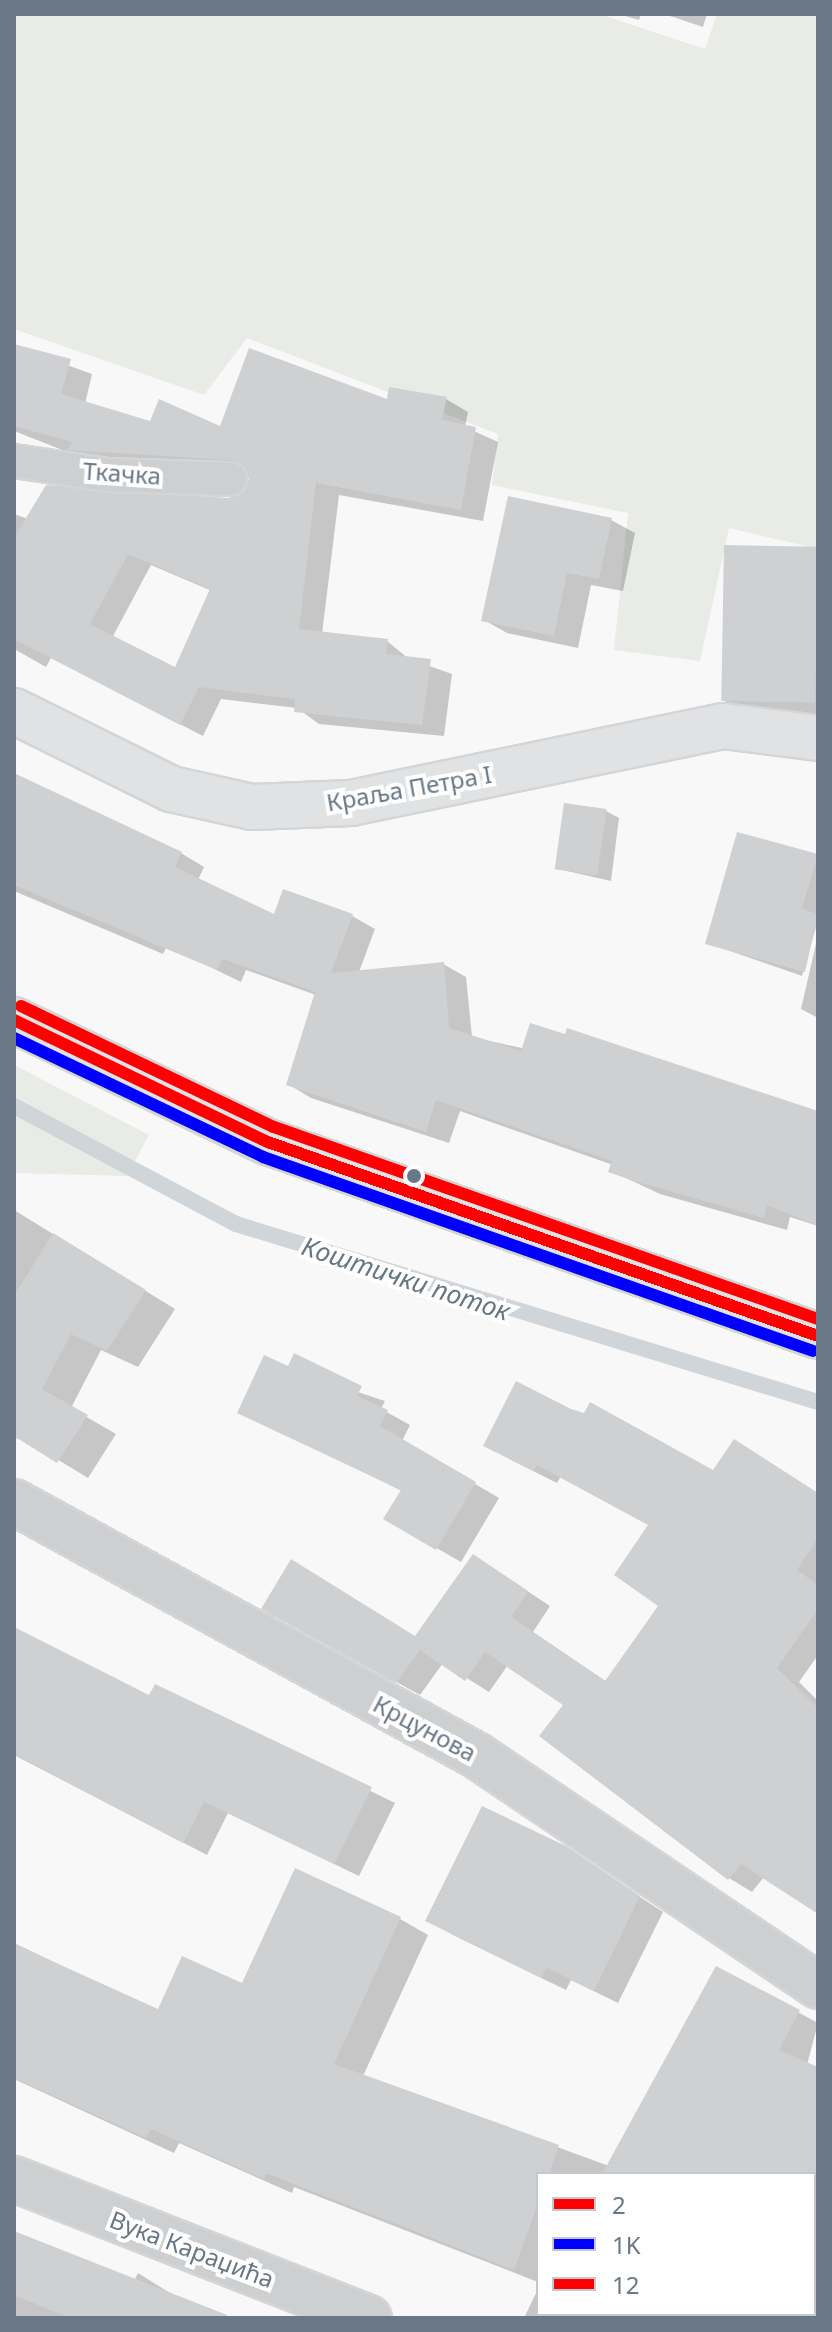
<!DOCTYPE html>
<meta charset="utf-8">
<style>
body{margin:0}
#map{position:relative;width:832px;height:2332px;overflow:hidden;background:#f8f8f8;font-family:"Noto Sans",sans-serif}
div>[style]{position:absolute}
.green>*{inset:0;background:#e8ebe6}
.shadow>*{inset:0;background:#0003}
.stream>*{height:16px;margin:-8px;padding:0 8px;transform-origin:8px;border-radius:8px;background:#cfd5d9}
.building>*{inset:0;background:#cfd0d2;transform-origin:0 0}
.roads{filter:drop-shadow(2px 0 #d4d5d6) drop-shadow(-2px 0 #d4d5d6) drop-shadow(0 2px #d4d5d6) drop-shadow(0 -2px #d4d5d6)}
.lane>*{height:32px;margin:-16px;padding:0 16px;transform-origin:16px;border-radius:16px;background:#cecfd1}
.street>*{height:44px;margin:-22px;padding:0 22px;transform-origin:22px;border-radius:22px;background:#cecfd1}
.secondary>*{height:44px;margin:-22px;padding:0 22px;transform-origin:22px;border-radius:22px;background:#e1e2e3}
.primary>*{height:44px;margin:-22px;padding:0 22px;transform-origin:22px;border-radius:22px;background:#e1e2e3}
.bus-1>*{height:12px;margin:-6px;padding:0 6px;transform-origin:6px;border-radius:6px;background:#f00}
.bus-2>*{height:12px;margin:-6px;padding:0 6px;transform-origin:6px;border-radius:6px;background:#00f}
.bus-3>*{height:12px;margin:-6px;padding:0 6px;transform-origin:6px;border-radius:6px;background:#f00}
.dots>*{width:22px;height:22px;translate:-50% -50%;box-sizing:border-box;border:4px solid #fff;border-radius:50%}
span{translate:-50% -50%;white-space:nowrap;text-align:center;line-height:1.15;-webkit-text-stroke:8px #fff;paint-order:stroke}
.street-label{font-size:24px;color:#697786}
.water-label{font-size:26px;color:#657781;font-style:italic}
.frame{position:absolute;inset:0;border:16px solid #697786;pointer-events:none}
.legend{position:absolute;left:536px;top:2172px;width:280px;height:144px;box-sizing:border-box;background:#fff;border:2px solid #c3c9cf;margin:0;padding:10px 14px;list-style:none;font-size:24px;color:#697786}
.legend li{display:flex;align-items:center;gap:16px;height:40px}
.legend b{width:40px;border:2px solid #c3c9cf}
</style>
<div id="map">
<div class="green">
<div style="clip-path:polygon(14px 14px,599px 14px,705px 49px,717px 14px,818px 14px,818px 549px,729px 528px,700px 661px,614px 650px,628px 513px,492px 485px,498px 434px,247px 338px,204px 395px,14px 329px)"></div>
<div style="clip-path:polygon(14px 1065px,149px 1135px,127px 1176px,14px 1173px)"></div>
</div>
<div class="shadow">
<div style="clip-path:polygon(618px 14px,641px 14px,639px 20px)"></div>
<div style="clip-path:polygon(664px 14px,707px 14px,703px 27px)"></div>
<div style="clip-path:polygon(evenodd,14px 346px,92px 374px,85px 404px,151px 423px,221px 429px,446px 399px,468px 412px,465px 427px,498px 442px,483px 521px,339px 495px,322px 634px,387px 641px,409px 659px,452px 674px,444px 736px,319px 724px,297px 708px,221px 699px,203px 736px,51px 658px,46px 667px,14px 649px,14px 514px,88px 540px,231px 500px,252px 479px,245px 471px,93px 462px,14px 431px,14px 346px,151px 565px,212px 591px,176px 669px,112px 638px,151px 565px)"></div>
<div style="clip-path:polygon(611px 520px,635px 533px,623px 591px,591px 585px,578px 648px,507px 633px,484px 620px)"></div>
<div style="clip-path:polygon(818px 548px,818px 728px,766px 725px,723px 700px)"></div>
<div style="clip-path:polygon(14px 775px,181px 853px,204px 867px,198px 880px,275px 917px,352px 916px,375px 929px,359px 972px,443px 964px,466px 977px,472px 1037px,818px 1114px,818px 1226px,790px 1217px,787px 1230px,660px 1194px,611px 1171px,613px 1165px,460px 1111px,449px 1143px,311px 1098px,288px 1084px,316px 995px,246px 970px,241px 982px,167px 946px,163px 954px,14px 891px)"></div>
<div style="clip-path:polygon(606px 811px,619px 818px,611px 881px,558px 869px)"></div>
<div style="clip-path:polygon(738px 835px,818px 857px,818px 920px,802px 976px,707px 943px)"></div>
<div style="clip-path:polygon(818px 935px,818px 1018px,801px 1009px)"></div>
<div style="clip-path:polygon(14px 1210px,175px 1309px,138px 1367px,101px 1350px,71px 1408px,116px 1434px,88px 1478px,14px 1433px)"></div>
<div style="clip-path:polygon(288px 1369px,385px 1401px,381px 1409px,410px 1425px,402px 1441px,499px 1498px,461px 1562px,386px 1519px,402px 1491px,240px 1412px)"></div>
<div style="clip-path:polygon(570px 1411px,714px 1473px,818px 1494px,818px 1655px,799px 1682px,818px 1701px,818px 1911px,764px 1877px,752px 1892px,729px 1878px,542px 1736px,566px 1704px,508px 1665px,489px 1692px,443px 1663px,420px 1695px,286px 1621px,416px 1638px,474px 1556px,550px 1606px,533px 1632px,607px 1682px,661px 1605px,651px 1525px,561px 1476px,557px 1483px,509px 1459px)"></div>
<div style="clip-path:polygon(14px 1630px,150px 1698px,156px 1686px,395px 1803px,359px 1876px,228px 1813px,207px 1855px,14px 1755px)"></div>
<div style="clip-path:polygon(565px 1848px,663px 1912px,618px 2003px,571px 1980px,566px 1990px,451px 1934px)"></div>
<div style="clip-path:polygon(400px 1919px,428px 1935px,363px 2076px,609px 2166px,717px 1969px,818px 2023px,807px 2065px,818px 2069px,818px 2318px,524px 2318px,538px 2289px,538px 2314px,814px 2314px,814px 2174px,538px 2174px,538px 2282px,294px 2187px,292px 2193px,179px 2143px,174px 2153px,14px 2079px,14px 1943px,159px 2012px,243px 1986px)"></div>
<div style="clip-path:polygon(14px 2233px,134px 2281px,138px 2273px,210px 2318px,14px 2318px)"></div>
</div>
<div class="stream">
<div style="left:14px;top:1106px;width:251px;rotate:28deg"></div>
<div style="left:236px;top:1224px;width:609px;rotate:17.01deg"></div>
</div>
<div class="building">
<div style="clip-path:polygon(evenodd,14px 344px,71px 359px,61px 394px,150px 421px,159px 399px,220px 426px,249px 348px,387px 399px,389px 387px,447px 397px,442px 420px,476px 427px,461px 510px,316px 483px,299px 629px,388px 639px,386px 654px,431px 659px,422px 725px,294px 712px,295px 699px,199px 687px,180px 725px,14px 639px,14px 538px,46px 485px,229px 498px,249px 479px,231px 460px,68px 450px,72px 442px,14px 426px,14px 344px,128px 554px,210px 589px,175px 667px,90px 624px,128px 554px)"></div>
<div style="clip-path:polygon(508px 496px,612px 518px,599px 579px,567px 573px,554px 636px,481px 621px)"></div>
<div style="left:724px;top:545px;width:94px;height:156px;rotate:1deg"></div>
<div style="clip-path:polygon(14px 773px,182px 852px,175px 867px,274px 914px,283px 889px,353px 914px,331px 973px,444px 962px,449px 1028px,521px 1051px,530px 1023px,565px 1034px,567px 1028px,818px 1111px,818px 1226px,767px 1205px,764px 1218px,634px 1181px,608px 1172px,612px 1161px,436px 1100px,426px 1132px,286px 1085px,315px 992px,223px 959px,217px 970px,14px 885px)"></div>
<div style="left:564px;top:803px;width:43px;height:67px;rotate:8deg"></div>
<div style="clip-path:polygon(737px 832px,818px 854px,802px 909px,818px 914px,805px 972px,705px 944px)"></div>
<div style="clip-path:polygon(53px 1233px,146px 1290px,107px 1351px,71px 1334px,42px 1389px,88px 1415px,57px 1463px,17px 1438px,14px 1443px,14px 1296px)"></div>
<div style="clip-path:polygon(294px 1353px,362px 1386px,357px 1396px,388px 1410px,380px 1426px,476px 1482px,436px 1550px,383px 1519px,401px 1490px,237px 1413px,264px 1355px,288px 1366px)"></div>
<div style="clip-path:polygon(516px 1381px,571px 1409px,584px 1413px,590px 1402px,713px 1470px,734px 1439px,818px 1493px,818px 1538px,797px 1570px,818px 1585px,818px 1609px,777px 1668px,818px 1708px,818px 1914px,741px 1864px,728px 1880px,539px 1736px,563px 1705px,485px 1652px,465px 1681px,420px 1650px,396px 1683px,261px 1609px,291px 1559px,415px 1636px,473px 1554px,528px 1591px,511px 1617px,605px 1681px,658px 1606px,614px 1575px,648px 1525px,537px 1465px,534px 1471px,483px 1446px)"></div>
<div style="clip-path:polygon(14px 1627px,149px 1695px,155px 1684px,372px 1787px,334px 1864px,204px 1802px,183px 1843px,14px 1754px)"></div>
<div style="clip-path:polygon(482px 1806px,566px 1846px,640px 1896px,594px 1991px,547px 1968px,541px 1978px,425px 1921px)"></div>
<div style="clip-path:polygon(295px 1868px,401px 1917px,334px 2064px,559px 2145px,549px 2174px,538px 2174px,538px 2203px,514px 2270px,266px 2173px,264px 2179px,151px 2129px,146px 2138px,14px 2078px,14px 1944px,158px 2009px,182px 1956px,242px 1983px)"></div>
<div style="clip-path:polygon(716px 1966px,800px 2010px,779px 2050px,818px 2067px,818px 2174px,602px 2174px)"></div>
<div style="clip-path:polygon(14px 2231px,227px 2315px,226px 2318px,70px 2318px,14px 2295px)"></div>
</div>
<div class="roads">
<div class="lane">
<div style="left:14px;top:461px;width:95px;rotate:8.5deg"></div>
<div style="left:108px;top:475px;width:122px;rotate:1.9deg"></div>
</div>
<div class="street">
<div style="left:14px;top:1502px;width:527px;rotate:28.71deg"></div>
<div style="left:476px;top:1755px;width:413px;rotate:34deg"></div>
<div style="left:14px;top:2179px;width:381px;rotate:21.4deg"></div>
</div>
<div class="secondary">
<div style="left:14px;top:711px;width:175px;rotate:26.4deg"></div>
<div style="left:171px;top:789px;width:83px;rotate:12.5deg"></div>
<div style="left:252px;top:807px;width:99px;rotate:-2.3deg"></div>
<div style="left:351px;top:803px;width:380px;rotate:-11.7deg"></div>
<div style="left:723px;top:726px;width:96px;rotate:7.2deg"></div>
</div>
<div class="primary">
<div style="left:14px;top:1020px;width:282px;rotate:25.7deg"></div>
<div style="left:268px;top:1142px;width:583px;rotate:19.43deg"></div>
</div>
</div>
<div class="bus-1">
<div style="left:14px;top:1020px;width:282px;rotate:25.7deg"></div>
<div style="left:268px;top:1142px;width:583px;rotate:19.43deg"></div>
</div>
<div class="bus-2">
<div style="left:14px;top:1038px;width:276px;rotate:25.5deg"></div>
<div style="left:263px;top:1157px;width:583px;rotate:19.43deg"></div>
</div>
<div class="bus-3">
<div style="left:21px;top:1006px;width:280px;rotate:25.6deg"></div>
<div style="left:274px;top:1127px;width:577px;rotate:19.44deg"></div>
</div>
<div class="dots">
<div style="left:414px;top:1176px;background:#697786"></div>
</div>
<div class="street-label">
<span style="left:122px;top:473px;rotate:4deg">Ткачка</span>
<span style="left:409px;top:788px;rotate:-10deg">Краља Петра I</span>
<span style="left:425px;top:1728px;rotate:28deg">Крцунова</span>
<span style="left:192px;top:2249px;rotate:21deg">Вука Караџића</span>
</div>
<div class="water-label">
<span style="left:406px;top:1279px;rotate:18deg">Коштички поток</span>
</div>
<div class="frame"></div>
<ul class="legend">
<li><b style="height:10px;background:#f00"></b>2</li>
<li><b style="height:10px;background:#00f"></b>1K</li>
<li><b style="height:10px;background:#f00"></b>12</li>
</ul>
</div>
